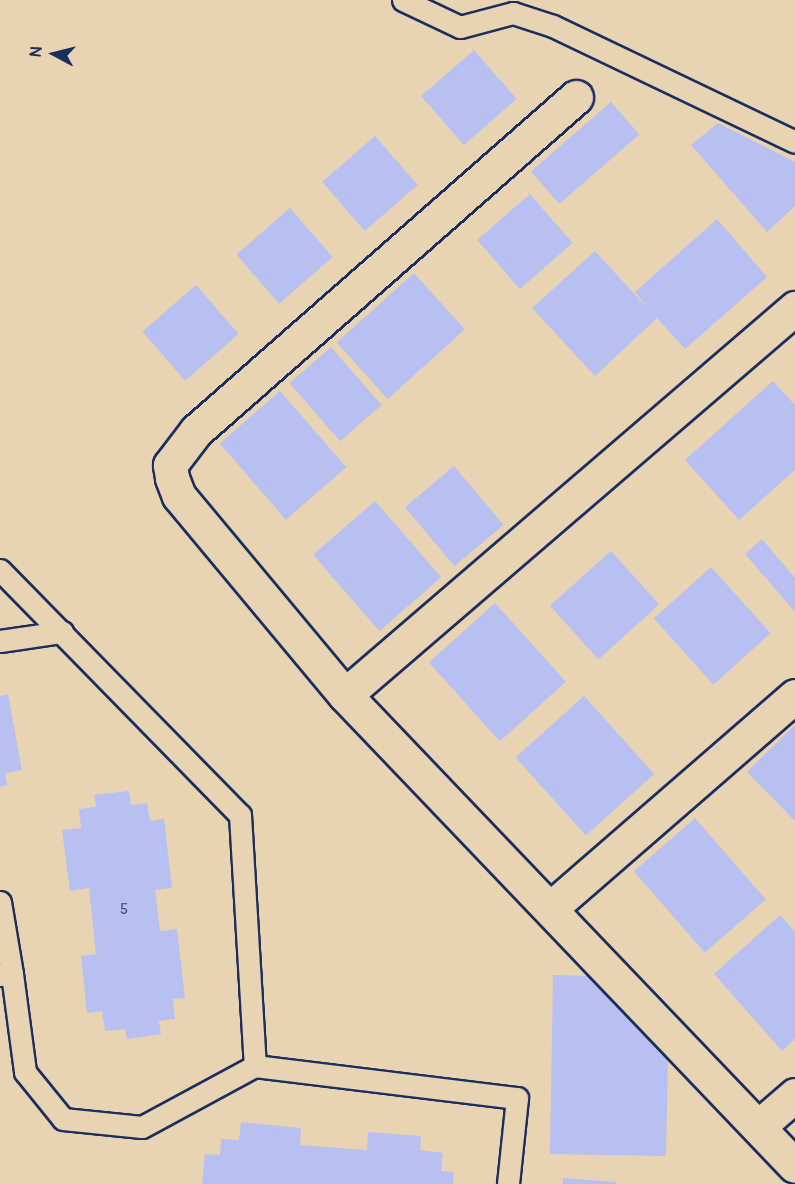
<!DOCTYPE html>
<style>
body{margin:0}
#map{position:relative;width:795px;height:1184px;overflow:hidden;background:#e8d4b2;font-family:Pangolin,sans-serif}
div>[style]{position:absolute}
.building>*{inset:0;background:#b7c0f1;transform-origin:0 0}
.roads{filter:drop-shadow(2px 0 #1b2f5e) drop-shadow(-2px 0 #1b2f5e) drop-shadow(0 2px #1b2f5e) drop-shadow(0 -2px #1b2f5e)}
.service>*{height:21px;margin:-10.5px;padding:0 10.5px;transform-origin:10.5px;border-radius:10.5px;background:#e8d4b2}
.minor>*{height:33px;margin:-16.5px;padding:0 16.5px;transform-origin:16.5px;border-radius:16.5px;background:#e8d4b2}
span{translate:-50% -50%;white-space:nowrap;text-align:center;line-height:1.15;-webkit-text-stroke:4.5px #e8d4b2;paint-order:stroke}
.number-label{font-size:15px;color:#425383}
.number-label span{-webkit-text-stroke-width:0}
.north{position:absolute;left:24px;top:24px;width:60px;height:60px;-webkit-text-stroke:4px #e8d4b2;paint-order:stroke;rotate:277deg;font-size:16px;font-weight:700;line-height:24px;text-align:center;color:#1b2f5e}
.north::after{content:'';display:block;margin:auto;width:21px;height:27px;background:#1b2f5e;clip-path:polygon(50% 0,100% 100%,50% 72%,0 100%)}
</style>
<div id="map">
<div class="building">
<div style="left:474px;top:50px;width:65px;height:70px;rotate:49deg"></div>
<div style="left:611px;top:102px;width:43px;height:106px;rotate:49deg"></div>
<div style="clip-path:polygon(718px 123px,795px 162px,795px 206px,767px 232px,691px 145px)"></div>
<div style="left:375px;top:136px;width:65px;height:70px;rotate:49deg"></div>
<div style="left:530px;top:194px;width:65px;height:70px;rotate:49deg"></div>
<div style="left:290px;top:208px;width:65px;height:71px;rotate:49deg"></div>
<div style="clip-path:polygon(717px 219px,767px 277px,685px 349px,657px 318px,595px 376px,532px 308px,595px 251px,650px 311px,635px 292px)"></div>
<div style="left:414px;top:273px;width:76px;height:104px;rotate:48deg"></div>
<div style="left:196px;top:285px;width:65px;height:71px;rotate:49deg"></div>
<div style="left:331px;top:347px;width:77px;height:55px;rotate:49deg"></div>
<div style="clip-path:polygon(773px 381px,795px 405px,795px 470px,739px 520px,685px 460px)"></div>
<div style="left:280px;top:391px;width:101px;height:80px;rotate:49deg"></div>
<div style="left:454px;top:466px;width:77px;height:64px;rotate:50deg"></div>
<div style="left:375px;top:501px;width:101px;height:82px;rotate:49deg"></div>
<div style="clip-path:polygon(762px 539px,795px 578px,795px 612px,745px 554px)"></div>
<div style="left:611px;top:551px;width:72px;height:82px;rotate:48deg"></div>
<div style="left:711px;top:567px;width:89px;height:77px;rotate:48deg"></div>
<div style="left:495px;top:603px;width:106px;height:89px;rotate:48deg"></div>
<div style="clip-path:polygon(8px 694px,22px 770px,5px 773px,7px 785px,0 787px,0 696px)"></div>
<div style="left:584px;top:696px;width:105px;height:92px;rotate:48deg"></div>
<div style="clip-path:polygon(795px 725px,795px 821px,747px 772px)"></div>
<div style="clip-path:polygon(129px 791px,131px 805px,147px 803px,150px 821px,164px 819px,172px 888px,155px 890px,160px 931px,177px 929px,185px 998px,173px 999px,175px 1019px,159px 1021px,161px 1034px,127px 1039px,125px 1029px,105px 1031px,102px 1011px,87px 1013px,81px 956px,96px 954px,89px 888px,70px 891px,62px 830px,81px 828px,79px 809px,96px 807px,94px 795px)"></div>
<div style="left:695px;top:818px;width:108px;height:81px;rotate:49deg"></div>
<div style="clip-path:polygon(780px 915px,795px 932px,795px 1039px,782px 1051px,714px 974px)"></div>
<div style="clip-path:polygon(553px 975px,590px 976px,668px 1058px,666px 1156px,550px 1154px)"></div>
<div style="clip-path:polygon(241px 1122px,301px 1128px,300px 1145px,367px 1150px,368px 1132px,421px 1136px,420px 1150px,443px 1153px,441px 1171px,454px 1172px,453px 1184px,202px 1184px,205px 1154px,220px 1155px,221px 1139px,239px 1140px)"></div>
<div style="clip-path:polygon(563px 1178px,616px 1182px,616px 1184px,563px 1184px)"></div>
</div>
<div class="roads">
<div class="service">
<div style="left:403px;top:0;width:63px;rotate:25.3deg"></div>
<div style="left:460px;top:27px;width:55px;rotate:-14.8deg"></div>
<div style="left:513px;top:13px;width:42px;rotate:18deg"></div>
<div style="left:553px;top:26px;width:268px;rotate:25.6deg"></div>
<div style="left:0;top:570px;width:343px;rotate:45.6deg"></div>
<div style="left:240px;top:815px;width:251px;rotate:86.6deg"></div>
<div style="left:255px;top:1066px;width:264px;rotate:7deg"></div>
<div style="left:517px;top:1098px;width:86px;rotate:96deg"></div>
<div style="left:0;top:641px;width:63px;rotate:-8.3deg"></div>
<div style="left:0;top:902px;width:73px;rotate:80.5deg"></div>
<div style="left:12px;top:974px;width:12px;rotate:175deg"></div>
<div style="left:12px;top:974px;width:99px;rotate:82.4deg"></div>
<div style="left:25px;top:1072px;width:60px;rotate:51deg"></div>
<div style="left:63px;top:1119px;width:79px;rotate:5.8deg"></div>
<div style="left:142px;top:1127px;width:128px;rotate:-28.4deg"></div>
</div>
<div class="minor">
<div style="left:576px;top:97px;width:506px;rotate:138.69deg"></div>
<div style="left:196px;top:431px;width:43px;rotate:127.4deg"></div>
<div style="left:170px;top:465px;width:13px;rotate:81deg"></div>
<div style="left:172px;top:478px;width:19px;rotate:69deg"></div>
<div style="left:179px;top:496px;width:259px;rotate:50.2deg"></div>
<div style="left:345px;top:695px;width:651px;rotate:46.31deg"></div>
<div style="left:345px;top:695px;width:594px;rotate:-40.7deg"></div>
<div style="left:551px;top:908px;width:323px;rotate:-41deg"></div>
<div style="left:758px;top:1127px;width:49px;rotate:-40.9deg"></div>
</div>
</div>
<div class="number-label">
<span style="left:124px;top:910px">5</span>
</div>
<div class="north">N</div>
</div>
